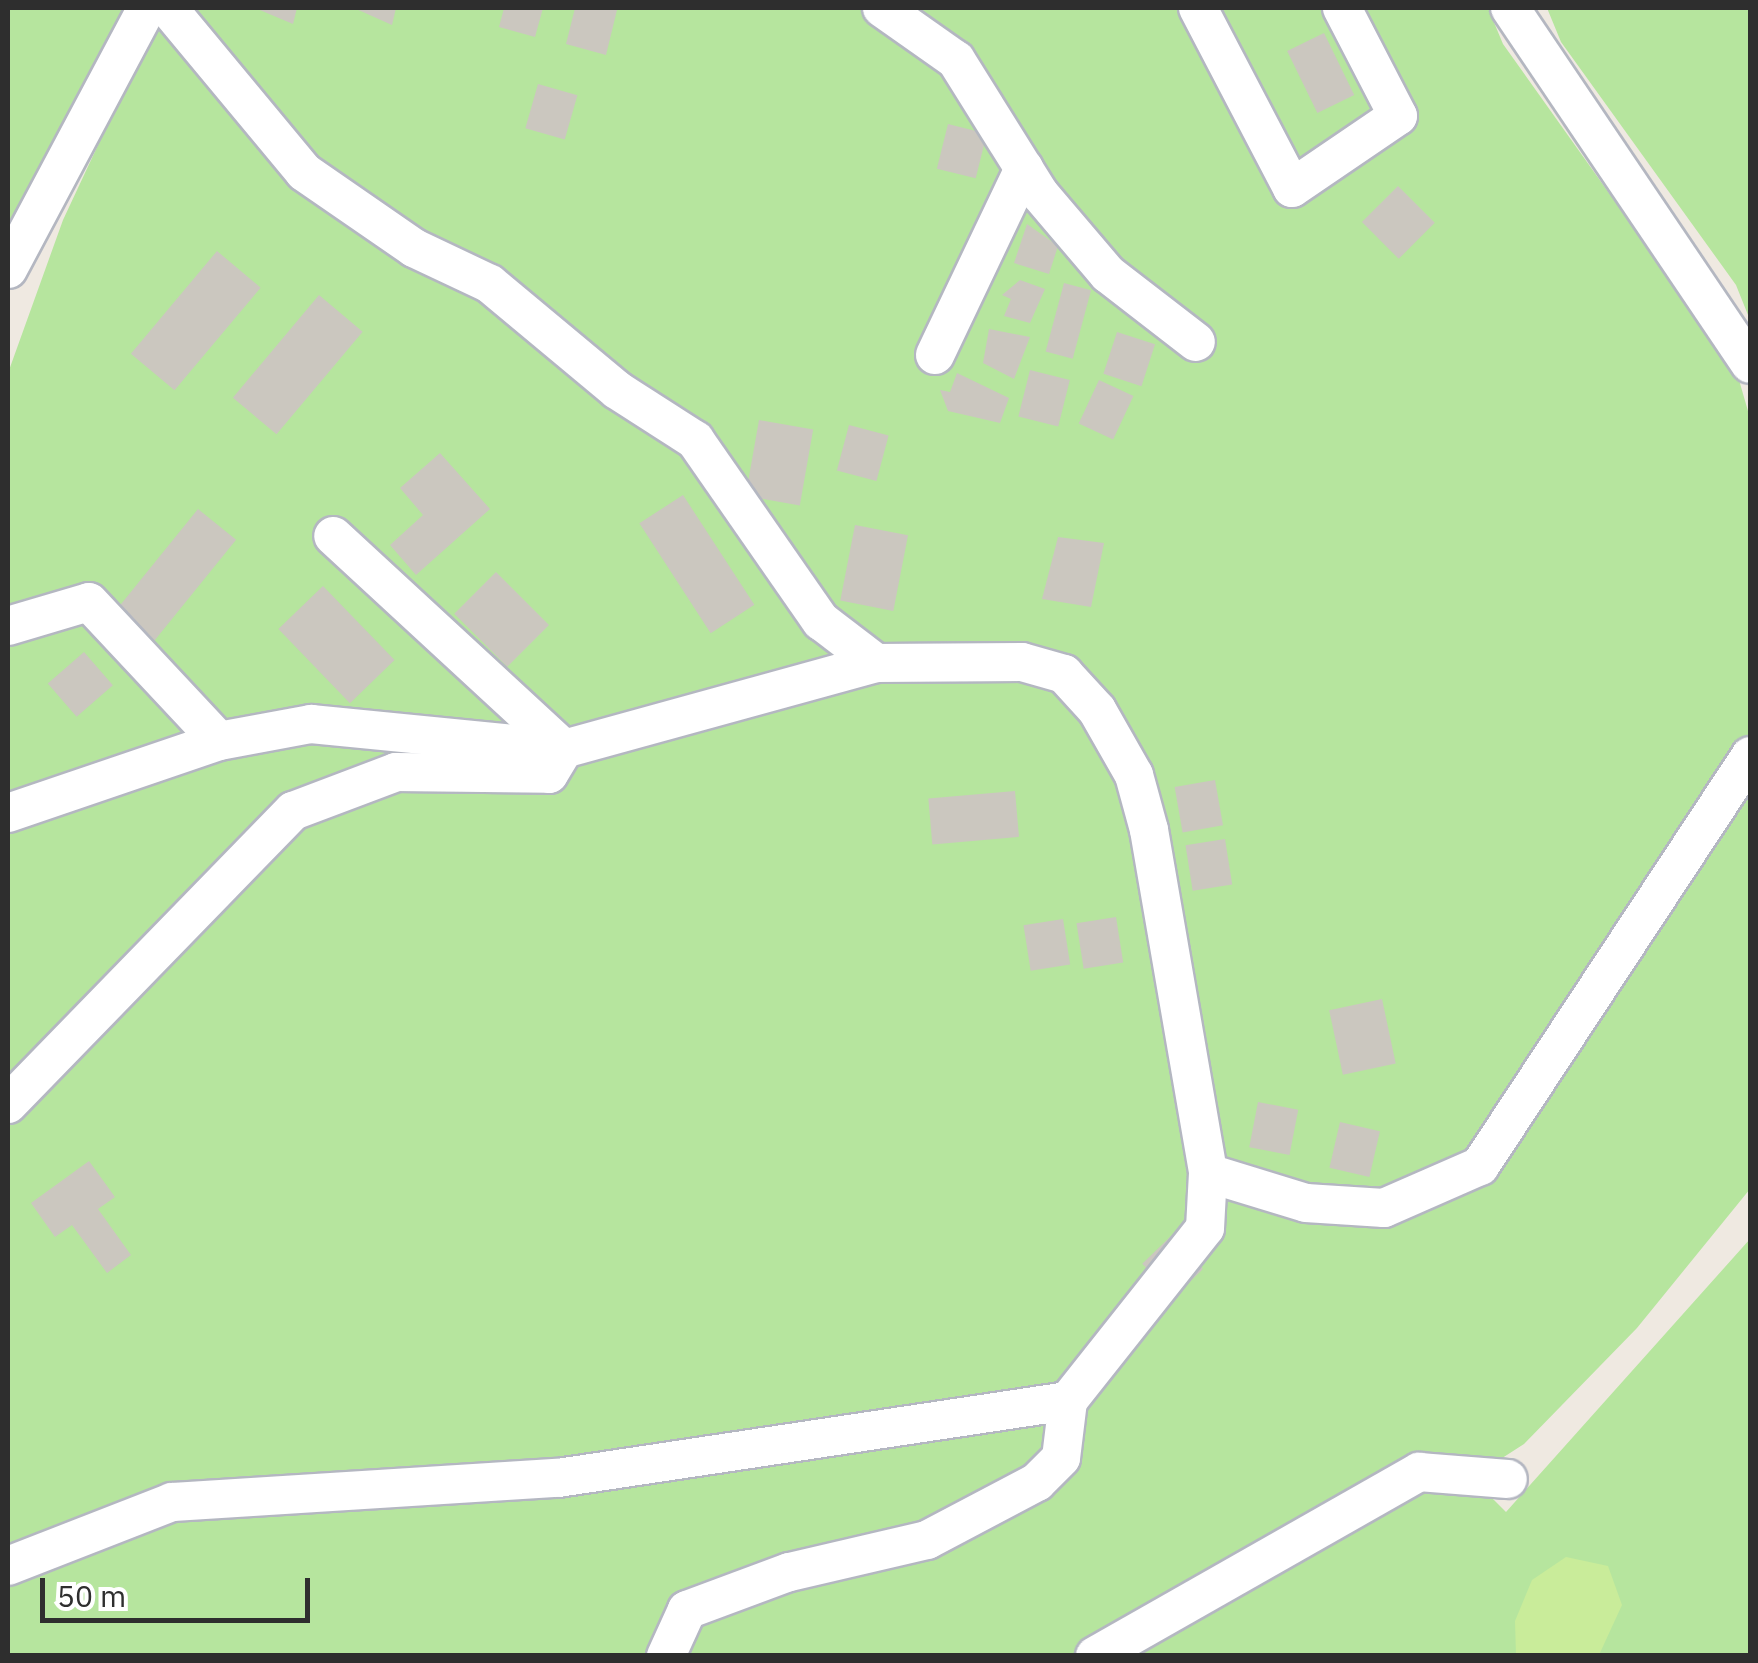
<!DOCTYPE html>
<style>
body{margin:0}
#map{position:relative;width:1758px;height:1663px;overflow:hidden;background:#efe9e1;font-family:"IBM Plex Sans",sans-serif}
div>[style]{position:absolute}
.green>*{inset:0;background:#b6e59e}
.pitch>*{inset:0;background:#c9ec9a}
.building>*{inset:0;background:#cbc7bf;transform-origin:0 0}
.roads{filter:drop-shadow(2px 0 #b4b7c1) drop-shadow(-2px 0 #b4b7c1) drop-shadow(0 2px #b4b7c1) drop-shadow(0 -2px #b4b7c1)}
.minor>*{height:38px;margin:-19px;padding:0 19px;transform-origin:19px;border-radius:19px;background:#fff}
span{translate:-50% -50%;white-space:nowrap;text-align:center;line-height:1.15;-webkit-text-stroke:8px #fff;paint-order:stroke}
.frame{position:absolute;inset:0;border:10px solid #2e2e2e;pointer-events:none}
.scale{position:absolute;left:40px;top:1578px;width:270px;height:45px;box-sizing:border-box;border:5px solid #2e2e2e;border-top:0;padding-left:12px;font-size:30px;line-height:35px;white-space:nowrap;color:#2e2e2e;-webkit-text-stroke:8px #fff;paint-order:stroke}
</style>
<div id="map">
<div class="green">
<div style="clip-path:polygon(8px 8px,124px 8px,8px 240px)"></div>
<div style="clip-path:polygon(162px 8px,1488px 8px,1503px 44px,1737px 373px,1750px 418px,1750px 1189px,1637px 1328px,1524px 1444px,1496px 1462px,1455px 1461px,1506px 1512px,1750px 1239px,1750px 1655px,8px 1655px,8px 373px,63px 220px)"></div>
<div style="clip-path:polygon(1547px 8px,1750px 8px,1750px 320px,1736px 285px,1561px 42px)"></div>
</div>
<div class="pitch">
<div style="clip-path:polygon(1566px 1557px,1608px 1566px,1622px 1605px,1599px 1655px,1516px 1655px,1515px 1621px,1532px 1580px)"></div>
</div>
<div class="building">
<div style="clip-path:polygon(255px 8px,297px 8px,293px 24px)"></div>
<div style="clip-path:polygon(354px 8px,396px 8px,392px 25px)"></div>
<div style="clip-path:polygon(504px 8px,543px 8px,535px 37px,499px 27px)"></div>
<div style="clip-path:polygon(575px 8px,617px 10px,606px 55px,566px 44px)"></div>
<div style="left:1324px;top:33px;width:69px;height:41px;rotate:64deg"></div>
<div style="left:538px;top:84px;width:41px;height:46px;rotate:16deg"></div>
<div style="left:948px;top:124px;width:40px;height:46px;rotate:14deg"></div>
<div style="left:1398px;top:186px;width:52px;height:51px;rotate:45deg"></div>
<div style="clip-path:polygon(1027px 224px,1058px 246px,1049px 274px,1014px 263px)"></div>
<div style="left:217px;top:251px;width:57px;height:134px;rotate:40deg"></div>
<div style="clip-path:polygon(1020px 280px,1045px 289px,1030px 323px,1004px 316px,1011px 299px,1002px 295px)"></div>
<div style="left:1064px;top:283px;width:28px;height:71px;rotate:15deg"></div>
<div style="left:319px;top:295px;width:57px;height:134px;rotate:40deg"></div>
<div style="clip-path:polygon(989px 329px,1030px 337px,1014px 379px,983px 363px)"></div>
<div style="left:1117px;top:332px;width:40px;height:44px;rotate:18deg"></div>
<div style="left:1030px;top:370px;width:41px;height:48px;rotate:14deg"></div>
<div style="clip-path:polygon(957px 373px,1009px 398px,1000px 423px,948px 411px,940px 390px,950px 392px)"></div>
<div style="left:1099px;top:380px;width:38px;height:48px;rotate:25deg"></div>
<div style="left:759px;top:420px;width:55px;height:77px;rotate:10deg"></div>
<div style="left:849px;top:425px;width:41px;height:47px;rotate:15deg"></div>
<div style="clip-path:polygon(440px 453px,490px 509px,416px 575px,390px 545px,423px 515px,400px 488px)"></div>
<div style="left:683px;top:495px;width:131px;height:52px;rotate:57deg"></div>
<div style="left:198px;top:509px;width:49px;height:137px;rotate:39deg"></div>
<div style="left:855px;top:525px;width:54px;height:77px;rotate:11deg"></div>
<div style="clip-path:polygon(1058px 537px,1104px 543px,1091px 607px,1042px 599px)"></div>
<div style="left:496px;top:572px;width:75px;height:59px;rotate:45deg"></div>
<div style="left:323px;top:586px;width:103px;height:62px;rotate:46deg"></div>
<div style="left:84px;top:652px;width:44px;height:48px;rotate:49deg"></div>
<div style="left:1215px;top:780px;width:46px;height:41px;rotate:80deg"></div>
<div style="left:1015px;top:791px;width:46px;height:87px;rotate:85deg"></div>
<div style="left:1225px;top:839px;width:46px;height:40px;rotate:81deg"></div>
<div style="left:1116px;top:917px;width:46px;height:40px;rotate:81deg"></div>
<div style="left:1063px;top:919px;width:46px;height:40px;rotate:81deg"></div>
<div style="left:1382px;top:999px;width:66px;height:54px;rotate:78deg"></div>
<div style="left:1258px;top:1102px;width:41px;height:46px;rotate:11deg"></div>
<div style="left:1340px;top:1122px;width:41px;height:47px;rotate:13deg"></div>
<div style="clip-path:polygon(89px 1161px,115px 1197px,98px 1209px,131px 1255px,107px 1273px,72px 1225px,55px 1237px,31px 1203px)"></div>
<div style="left:1171px;top:1236px;width:46px;height:40px;rotate:46deg"></div>
</div>
<div class="roads">
<div class="minor">
<div style="left:168px;top:8px;width:213px;rotate:50.3deg"></div>
<div style="left:304px;top:172px;width:134px;rotate:34.6deg"></div>
<div style="left:414px;top:248px;width:84px;rotate:25.3deg"></div>
<div style="left:490px;top:284px;width:165px;rotate:39.8deg"></div>
<div style="left:617px;top:390px;width:93px;rotate:32.7deg"></div>
<div style="left:695px;top:440px;width:221px;rotate:55.2deg"></div>
<div style="left:821px;top:621px;width:69px;rotate:37.4deg"></div>
<div style="left:882px;top:8px;width:90px;rotate:35.1deg"></div>
<div style="left:956px;top:60px;width:157px;rotate:58deg"></div>
<div style="left:1039px;top:193px;width:106px;rotate:49.6deg"></div>
<div style="left:1108px;top:274px;width:111px;rotate:37.7deg"></div>
<div style="left:1198px;top:8px;width:203px;rotate:62.4deg"></div>
<div style="left:1292px;top:188px;width:128px;rotate:-34.2deg"></div>
<div style="left:1398px;top:116px;width:122px;rotate:-117.4deg"></div>
<div style="left:1510px;top:8px;width:429px;rotate:56deg"></div>
<div style="left:8px;top:269px;width:296px;rotate:-62deg"></div>
<div style="left:935px;top:355px;width:207px;rotate:-64.5deg"></div>
<div style="left:8px;top:626px;width:84px;rotate:-16.5deg"></div>
<div style="left:89px;top:602px;width:190px;rotate:46.9deg"></div>
<div style="left:8px;top:813px;width:223px;rotate:-18.8deg"></div>
<div style="left:219px;top:741px;width:94px;rotate:-10.5deg"></div>
<div style="left:311px;top:724px;width:254px;rotate:5.6deg"></div>
<div style="left:564px;top:749px;width:324px;rotate:-15.4deg"></div>
<div style="left:876px;top:663px;width:146px;rotate:-0.4deg"></div>
<div style="left:1022px;top:662px;width:44px;rotate:15.9deg"></div>
<div style="left:1064px;top:674px;width:49px;rotate:47.5deg"></div>
<div style="left:1097px;top:710px;width:75px;rotate:60.4deg"></div>
<div style="left:1134px;top:775px;width:57px;rotate:74.7deg"></div>
<div style="left:1149px;top:830px;width:348px;rotate:80.2deg"></div>
<div style="left:1208px;top:1173px;width:55px;rotate:93.1deg"></div>
<div style="left:1205px;top:1228px;width:221px;rotate:128.4deg"></div>
<div style="left:1068px;top:1401px;width:57px;rotate:97deg"></div>
<div style="left:1061px;top:1458px;width:34px;rotate:135deg"></div>
<div style="left:1037px;top:1482px;width:124px;rotate:152.2deg"></div>
<div style="left:927px;top:1540px;width:142px;rotate:166.9deg"></div>
<div style="left:789px;top:1572px;width:109px;rotate:159.6deg"></div>
<div style="left:687px;top:1610px;width:51px;rotate:114.5deg"></div>
<div style="left:8px;top:1104px;width:409px;rotate:-45.8deg"></div>
<div style="left:293px;top:811px;width:110px;rotate:-20.7deg"></div>
<div style="left:396px;top:772px;width:153px;rotate:0.7deg"></div>
<div style="left:549px;top:774px;width:29px;rotate:-59deg"></div>
<div style="left:564px;top:749px;width:314px;rotate:-137.3deg"></div>
<div style="left:1208px;top:1173px;width:102px;rotate:17deg"></div>
<div style="left:1306px;top:1203px;width:78px;rotate:3.7deg"></div>
<div style="left:1384px;top:1208px;width:105px;rotate:-23.6deg"></div>
<div style="left:1480px;top:1166px;width:491px;rotate:-56.6deg"></div>
<div style="left:8px;top:1566px;width:176px;rotate:-21.3deg"></div>
<div style="left:172px;top:1502px;width:387px;rotate:-3.6deg"></div>
<div style="left:558px;top:1478px;width:516px;rotate:-8.59deg"></div>
<div style="left:1095px;top:1656px;width:373px;rotate:-29.6deg"></div>
<div style="left:1419px;top:1472px;width:89px;rotate:4.5deg"></div>
</div>
</div>
<div class="frame"></div>
<div class="scale">50 m</div>
</div>
